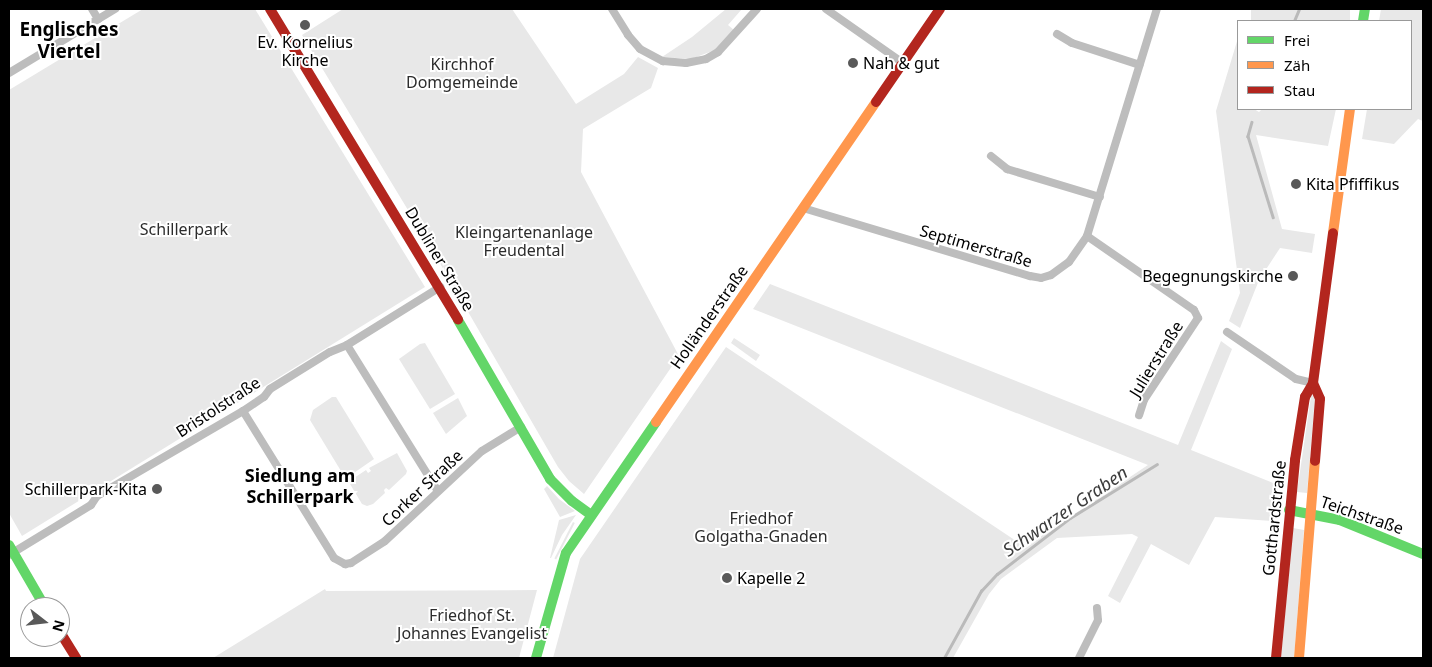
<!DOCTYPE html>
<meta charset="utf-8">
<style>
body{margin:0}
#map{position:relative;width:1432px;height:667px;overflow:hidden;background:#fff;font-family:"Noto Sans",sans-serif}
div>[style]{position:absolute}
.green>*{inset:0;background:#e8e8e8;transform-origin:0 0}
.stream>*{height:2.5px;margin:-1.25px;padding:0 1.25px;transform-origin:1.25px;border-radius:1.25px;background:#bababa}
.street>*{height:8px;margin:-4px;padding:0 4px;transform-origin:4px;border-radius:4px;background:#bdbdbd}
.fast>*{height:10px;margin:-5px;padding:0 5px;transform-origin:5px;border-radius:5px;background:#63d668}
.slow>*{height:10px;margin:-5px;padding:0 5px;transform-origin:5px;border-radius:5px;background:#ff974d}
.jam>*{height:10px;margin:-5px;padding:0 5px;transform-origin:5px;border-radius:5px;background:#b3261e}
.dots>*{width:14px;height:14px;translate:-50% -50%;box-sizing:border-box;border:2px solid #fff;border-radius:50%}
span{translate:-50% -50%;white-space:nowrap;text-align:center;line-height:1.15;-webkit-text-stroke:4px #fff;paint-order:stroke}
.poi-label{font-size:16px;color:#000}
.left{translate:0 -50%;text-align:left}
.right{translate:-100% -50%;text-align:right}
.park-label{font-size:16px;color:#2c2c2c}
.street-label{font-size:16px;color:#000}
.neighbourhood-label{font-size:18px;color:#000;font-weight:700}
.water-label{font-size:18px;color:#3d3d3d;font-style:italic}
.quarter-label{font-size:19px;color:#000;font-weight:700}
.frame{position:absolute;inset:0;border:10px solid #000;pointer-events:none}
.legend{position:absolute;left:1237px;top:20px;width:175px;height:90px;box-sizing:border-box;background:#fff;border:1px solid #999;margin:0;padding:6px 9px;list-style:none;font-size:15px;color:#000}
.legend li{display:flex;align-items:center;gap:10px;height:25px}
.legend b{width:25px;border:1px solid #999}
.north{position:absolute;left:20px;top:597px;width:50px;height:50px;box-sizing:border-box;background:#fff;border:1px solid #999;border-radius:50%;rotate:106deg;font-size:14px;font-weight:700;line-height:20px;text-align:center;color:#000}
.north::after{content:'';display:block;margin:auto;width:18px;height:22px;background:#595959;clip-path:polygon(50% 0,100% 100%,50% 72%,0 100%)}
</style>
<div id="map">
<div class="green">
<div style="clip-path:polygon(143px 9px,255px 9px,425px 287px,22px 536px,9px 513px,9px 90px)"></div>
<div style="clip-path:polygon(343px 9px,512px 9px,576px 104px,624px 74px,638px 57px,658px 68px,651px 88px,583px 129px,581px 172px,679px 356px,584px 494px,569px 481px,558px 467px,434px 253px,302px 35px)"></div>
<div style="clip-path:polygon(726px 9px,742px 9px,728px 25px,734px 30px,715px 50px,691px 59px,662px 57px,692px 37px)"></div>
<div style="left:1251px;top:9px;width:99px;height:13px"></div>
<div style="clip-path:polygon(1381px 9px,1423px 9px,1423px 121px,1418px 119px,1394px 144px,1362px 139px,1367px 109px,1411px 109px,1411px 21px,1379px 21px)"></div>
<div style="clip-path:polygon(1238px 38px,1238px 109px,1254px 109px,1259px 112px,1262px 109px,1336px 109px,1328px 146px,1256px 135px,1282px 229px,1315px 234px,1312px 253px,1280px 248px,1259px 280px,1240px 328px,1229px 321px,1240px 293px,1216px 111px)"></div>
<div style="clip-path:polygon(770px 284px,1178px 445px,1221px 341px,1232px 349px,1191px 450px,1278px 485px,1273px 521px,1215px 517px,1189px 565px,1151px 544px,1120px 603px,1108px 596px,1138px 537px,1132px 534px,1057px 538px,1001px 579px,989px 594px,953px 658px,553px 658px,580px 559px,726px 347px,1025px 547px,1148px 465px,753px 309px)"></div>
<div style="clip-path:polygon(734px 338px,760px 355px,756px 361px,731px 343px)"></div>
<div style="clip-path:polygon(425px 343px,455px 394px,430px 409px,399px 359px,420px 344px)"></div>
<div style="clip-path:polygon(1314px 395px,1315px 397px,1307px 493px,1297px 492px,1311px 396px)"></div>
<div style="clip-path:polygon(332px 397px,336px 397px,374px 459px,348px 477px,344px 476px,310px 420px,313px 410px)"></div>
<div style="clip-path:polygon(458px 398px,467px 416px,446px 434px,433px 413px)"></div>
<div style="clip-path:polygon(397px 453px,407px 471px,406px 474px,389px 490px,386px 488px,384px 490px,385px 493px,373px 504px,367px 506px,362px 504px,350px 484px,351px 480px,366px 470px,368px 473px,371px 471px,369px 468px)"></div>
<div style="clip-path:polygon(547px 486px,559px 499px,575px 511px,560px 517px,544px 489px)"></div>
<div style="clip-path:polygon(576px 515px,562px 535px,551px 558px,550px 558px,559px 520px)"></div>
<div style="left:573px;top:522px;width:2px;height:41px;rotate:27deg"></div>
<div style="clip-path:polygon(1293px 528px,1304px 530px,1294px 658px,1281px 658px)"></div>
<div style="clip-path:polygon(325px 589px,326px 591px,537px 590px,519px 658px,213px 658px)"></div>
</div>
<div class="stream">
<div style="left:1294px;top:21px;width:13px;rotate:-67deg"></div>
<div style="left:1252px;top:122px;width:15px;rotate:106deg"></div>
<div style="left:1248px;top:136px;width:85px;rotate:72.8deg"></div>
<div style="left:944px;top:658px;width:77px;rotate:-61.1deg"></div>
<div style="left:981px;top:591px;width:23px;rotate:-47deg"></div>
<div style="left:997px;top:574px;width:92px;rotate:-37.5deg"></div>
<div style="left:1070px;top:518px;width:102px;rotate:-31.8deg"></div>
</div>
<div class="street">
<div style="left:92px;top:9px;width:12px;rotate:59deg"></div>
<div style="left:612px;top:9px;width:31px;rotate:58deg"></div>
<div style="left:628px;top:35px;width:18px;rotate:49deg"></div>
<div style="left:640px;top:49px;width:26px;rotate:28deg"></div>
<div style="left:663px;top:61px;width:23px;rotate:5deg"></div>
<div style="left:686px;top:63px;width:20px;rotate:-11deg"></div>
<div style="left:706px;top:59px;width:14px;rotate:-30deg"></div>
<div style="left:718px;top:52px;width:58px;rotate:-47.8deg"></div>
<div style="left:826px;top:9px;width:94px;rotate:35deg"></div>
<div style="left:1057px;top:34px;width:17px;rotate:31deg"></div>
<div style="left:1072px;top:43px;width:71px;rotate:17.9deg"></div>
<div style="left:9px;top:73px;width:124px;rotate:-31.1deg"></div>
<div style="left:991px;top:156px;width:21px;rotate:39deg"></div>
<div style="left:1007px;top:169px;width:97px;rotate:16.8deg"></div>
<div style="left:803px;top:208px;width:237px;rotate:16.7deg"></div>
<div style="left:1030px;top:276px;width:11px;rotate:10deg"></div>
<div style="left:1041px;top:278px;width:10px;rotate:-17deg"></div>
<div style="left:1051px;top:275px;width:22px;rotate:-36deg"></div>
<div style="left:1069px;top:262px;width:32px;rotate:-55deg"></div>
<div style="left:1087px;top:236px;width:238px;rotate:-72.9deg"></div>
<div style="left:1087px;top:236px;width:130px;rotate:34.7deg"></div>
<div style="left:1194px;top:310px;width:9px;rotate:63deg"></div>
<div style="left:1198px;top:318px;width:98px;rotate:123.4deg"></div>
<div style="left:1144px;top:400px;width:16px;rotate:108deg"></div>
<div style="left:1227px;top:332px;width:83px;rotate:34.3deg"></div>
<div style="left:1296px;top:379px;width:17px;rotate:13deg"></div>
<div style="left:347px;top:345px;width:172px;rotate:58.1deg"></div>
<div style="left:243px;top:411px;width:173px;rotate:58.2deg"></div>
<div style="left:334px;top:558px;width:13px;rotate:29deg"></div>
<div style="left:345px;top:564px;width:6px;rotate:-9deg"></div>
<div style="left:351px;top:563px;width:40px;rotate:-32.9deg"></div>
<div style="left:385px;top:541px;width:132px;rotate:-42.9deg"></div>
<div style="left:482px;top:451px;width:46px;rotate:-31.6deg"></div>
<div style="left:9px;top:555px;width:96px;rotate:-31.4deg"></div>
<div style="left:91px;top:505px;width:11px;rotate:-56deg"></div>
<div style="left:97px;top:496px;width:169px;rotate:-30.2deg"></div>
<div style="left:243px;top:411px;width:25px;rotate:-34deg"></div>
<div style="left:264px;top:397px;width:10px;rotate:-53deg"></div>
<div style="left:270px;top:389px;width:70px;rotate:-31.7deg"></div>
<div style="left:330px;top:352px;width:18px;rotate:-22deg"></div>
<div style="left:347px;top:345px;width:110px;rotate:-31.9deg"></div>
<div style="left:1079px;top:658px;width:42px;rotate:-63.4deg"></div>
<div style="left:1098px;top:620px;width:12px;rotate:-95deg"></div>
</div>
<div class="fast">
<div style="left:1363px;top:21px;width:12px;rotate:-81deg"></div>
<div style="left:458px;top:320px;width:184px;rotate:59.9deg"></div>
<div style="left:550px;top:479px;width:31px;rotate:45deg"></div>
<div style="left:572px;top:501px;width:24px;rotate:36deg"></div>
<div style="left:1289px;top:510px;width:52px;rotate:11.1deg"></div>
<div style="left:1340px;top:520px;width:90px;rotate:22.3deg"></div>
<div style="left:9px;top:545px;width:72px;rotate:59.9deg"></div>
<div style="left:536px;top:658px;width:109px;rotate:-74.1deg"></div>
<div style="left:566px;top:553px;width:159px;rotate:-55.5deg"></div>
</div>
<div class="slow">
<div style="left:1333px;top:233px;width:125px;rotate:-82.2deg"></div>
<div style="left:656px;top:422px;width:388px;rotate:-55.5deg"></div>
<div style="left:1299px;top:658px;width:198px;rotate:-85.4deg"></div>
</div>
<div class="jam">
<div style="left:270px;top:9px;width:363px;rotate:58.8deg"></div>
<div style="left:876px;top:102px;width:113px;rotate:-55.5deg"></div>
<div style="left:1313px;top:383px;width:17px;rotate:66deg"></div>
<div style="left:1320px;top:399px;width:62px;rotate:94.6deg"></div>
<div style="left:60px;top:632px;width:31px;rotate:58deg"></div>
<div style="left:1276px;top:658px;width:199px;rotate:-84.5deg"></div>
<div style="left:1295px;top:460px;width:64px;rotate:-81deg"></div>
<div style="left:1305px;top:397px;width:16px;rotate:-60deg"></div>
<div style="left:1313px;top:383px;width:151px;rotate:-82.4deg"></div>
</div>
<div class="dots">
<div style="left:305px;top:25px;background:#595959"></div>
<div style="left:853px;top:63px;background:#595959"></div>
<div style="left:1296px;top:184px;background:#595959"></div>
<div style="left:1293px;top:276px;background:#595959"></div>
<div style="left:157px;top:489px;background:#595959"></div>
<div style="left:727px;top:578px;background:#595959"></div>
</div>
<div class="poi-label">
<span style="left:305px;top:51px">Ev. Kornelius<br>Kirche</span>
<span class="left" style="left:863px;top:63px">Nah &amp; gut</span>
<span class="left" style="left:1306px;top:184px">Kita Pfiffikus</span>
<span class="right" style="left:1283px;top:276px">Begegnungskirche</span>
<span class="right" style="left:147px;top:489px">Schillerpark-Kita</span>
<span class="left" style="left:737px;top:578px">Kapelle 2</span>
</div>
<div class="park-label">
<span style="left:462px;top:73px">Kirchhof<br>Domgemeinde</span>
<span style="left:184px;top:229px">Schillerpark</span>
<span style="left:524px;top:241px">Kleingartenanlage<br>Freudental</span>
<span style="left:761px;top:527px">Friedhof<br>Golgatha-Gnaden</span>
<span style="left:472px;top:624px">Friedhof St.<br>Johannes Evangelist</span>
</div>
<div class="street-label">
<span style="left:976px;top:246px;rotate:16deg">Septimerstraße</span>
<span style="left:440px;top:259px;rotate:59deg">Dubliner Straße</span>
<span style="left:709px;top:317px;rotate:-55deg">Holländerstraße</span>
<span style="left:1156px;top:359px;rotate:-58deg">Julierstraße</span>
<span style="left:218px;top:407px;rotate:-33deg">Bristolstraße</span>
<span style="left:422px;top:488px;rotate:-43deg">Corker Straße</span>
<span style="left:1362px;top:515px;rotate:19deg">Teichstraße</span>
<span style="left:1274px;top:518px;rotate:-84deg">Gotthardstraße</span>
</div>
<div class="neighbourhood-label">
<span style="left:300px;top:486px">Siedlung am<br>Schillerpark</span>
</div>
<div class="water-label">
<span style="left:1065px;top:511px;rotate:-34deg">Schwarzer Graben</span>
</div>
<div class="quarter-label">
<span style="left:69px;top:41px">Englisches<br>Viertel</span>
</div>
<div class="frame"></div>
<ul class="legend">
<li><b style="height:6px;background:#63d668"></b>Frei</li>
<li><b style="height:6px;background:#ff974d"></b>Zäh</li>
<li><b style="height:6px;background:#b3261e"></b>Stau</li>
</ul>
<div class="north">N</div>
</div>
